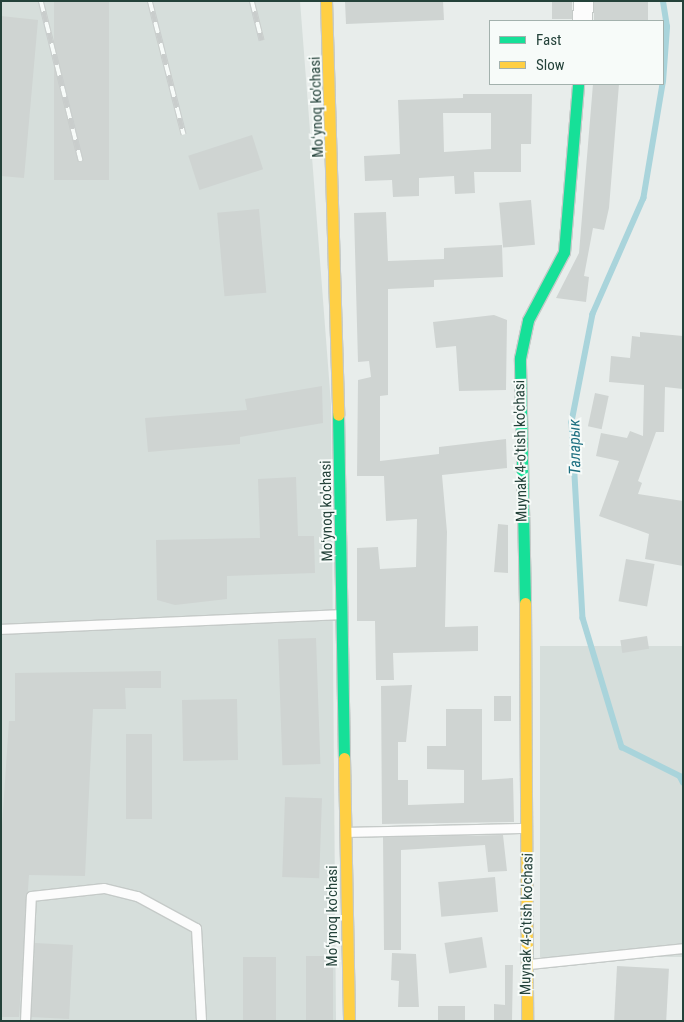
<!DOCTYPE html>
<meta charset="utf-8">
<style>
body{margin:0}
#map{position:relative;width:684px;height:1022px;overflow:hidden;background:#e8edeb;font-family:"Roboto Condensed",sans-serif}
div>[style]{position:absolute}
.built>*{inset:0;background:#d6dedb;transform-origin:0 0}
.stream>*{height:5.5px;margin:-2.75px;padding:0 2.75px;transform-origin:2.75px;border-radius:2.75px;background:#a9d4db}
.building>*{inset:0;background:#cfd4d2;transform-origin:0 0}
.roads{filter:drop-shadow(1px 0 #c5cac8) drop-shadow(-1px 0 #c5cac8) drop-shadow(0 1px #c5cac8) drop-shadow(0 -1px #c5cac8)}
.lane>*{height:9px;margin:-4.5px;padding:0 4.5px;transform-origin:4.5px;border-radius:4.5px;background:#fcfcfc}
.street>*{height:19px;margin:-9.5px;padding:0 9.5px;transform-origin:9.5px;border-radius:9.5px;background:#fcfcfc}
.fast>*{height:11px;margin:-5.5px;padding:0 5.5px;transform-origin:5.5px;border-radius:5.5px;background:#16e098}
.slow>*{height:11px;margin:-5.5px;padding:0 5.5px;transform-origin:5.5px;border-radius:5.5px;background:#ffcf43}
.rail>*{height:5.5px;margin-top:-2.75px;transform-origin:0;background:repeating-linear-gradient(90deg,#f7fbf9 0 11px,#c9cdcc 0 22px);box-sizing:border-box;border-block:1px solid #c9cdcc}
span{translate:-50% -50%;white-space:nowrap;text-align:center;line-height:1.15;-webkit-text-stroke:4px #f7fbf9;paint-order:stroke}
.street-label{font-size:15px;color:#24423a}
.water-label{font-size:16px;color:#1c6f80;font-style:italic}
.frame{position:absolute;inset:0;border:2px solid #24423a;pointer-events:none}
.legend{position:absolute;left:489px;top:20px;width:175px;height:65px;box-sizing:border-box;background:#f7fbf9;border:1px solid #a3b1ad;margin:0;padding:6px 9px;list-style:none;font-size:15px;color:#24423a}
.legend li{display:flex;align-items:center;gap:10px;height:25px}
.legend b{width:25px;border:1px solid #a3b1ad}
</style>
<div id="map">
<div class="built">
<div style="clip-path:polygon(1px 1px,300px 1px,331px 404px,336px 1021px,1px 1021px)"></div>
<div style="left:683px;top:646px;width:311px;height:143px;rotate:90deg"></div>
</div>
<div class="stream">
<div style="left:663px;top:82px;width:55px;rotate:-85.8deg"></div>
<div style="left:667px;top:27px;width:26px;rotate:-99deg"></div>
<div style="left:663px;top:84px;width:116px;rotate:99.5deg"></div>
<div style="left:644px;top:198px;width:127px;rotate:113.7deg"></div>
<div style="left:593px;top:314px;width:110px;rotate:101deg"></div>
<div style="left:572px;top:422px;width:196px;rotate:86.8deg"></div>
<div style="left:583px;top:618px;width:135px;rotate:73.2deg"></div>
<div style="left:622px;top:747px;width:65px;rotate:26.6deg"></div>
<div style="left:680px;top:776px;width:7px;rotate:63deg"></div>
</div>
<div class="building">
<div style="left:54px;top:1px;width:55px;height:179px"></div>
<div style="clip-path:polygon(345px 1px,443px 1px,444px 20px,346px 24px)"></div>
<div style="left:552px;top:1px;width:20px;height:18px"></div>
<div style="left:594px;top:1px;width:54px;height:20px"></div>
<div style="clip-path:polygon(1px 16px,38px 20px,24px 178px,1px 176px)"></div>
<div style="clip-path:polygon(593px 84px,619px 84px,609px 208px,604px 230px,593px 228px,584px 276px,589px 277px,586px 302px,556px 298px,579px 253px)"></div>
<div style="clip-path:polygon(evenodd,463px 94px,532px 94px,531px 144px,521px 144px,521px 172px,474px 172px,475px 193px,455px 194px,454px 176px,419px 178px,419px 196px,393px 197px,392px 180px,365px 181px,364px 156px,400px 154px,398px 100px,463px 98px,463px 94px,443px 113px,491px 113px,491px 149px,444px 152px,443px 113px)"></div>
<div style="left:252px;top:135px;width:36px;height:67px;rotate:72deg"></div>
<div style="left:531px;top:200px;width:45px;height:32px;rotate:85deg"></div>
<div style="left:259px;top:209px;width:84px;height:42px;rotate:85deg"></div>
<div style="clip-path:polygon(386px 212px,388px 261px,444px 259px,444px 248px,502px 245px,503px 277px,434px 280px,434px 287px,388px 289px,388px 395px,380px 396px,380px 461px,439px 454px,439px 447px,506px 439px,507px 468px,442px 475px,447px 532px,445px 627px,478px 626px,478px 651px,393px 653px,394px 680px,376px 680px,375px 621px,357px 621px,357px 548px,378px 547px,380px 569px,416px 567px,417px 519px,386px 521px,384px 476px,357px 476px,358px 380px,371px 377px,369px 361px,358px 362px,354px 213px)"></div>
<div style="clip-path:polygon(494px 315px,507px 320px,506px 390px,459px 391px,456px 346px,436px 348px,433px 322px)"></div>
<div style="clip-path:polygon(640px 332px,683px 336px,683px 389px,665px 387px,664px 432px,656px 432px,638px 481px,642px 483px,638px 494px,683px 501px,683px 566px,645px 559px,649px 534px,599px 516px,619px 461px,596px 456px,601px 433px,627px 438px,630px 431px,643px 436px,644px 385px,609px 382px,611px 356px,630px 358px,632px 336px,640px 337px)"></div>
<div style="clip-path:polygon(322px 386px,323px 423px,240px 437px,240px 444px,148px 452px,145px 418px,247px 410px,245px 399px)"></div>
<div style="left:595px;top:393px;width:14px;height:34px;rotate:12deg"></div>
<div style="clip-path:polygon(296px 477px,298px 536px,314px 536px,315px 573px,227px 576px,227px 599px,175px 605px,157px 600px,156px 540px,260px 538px,258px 479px)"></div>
<div style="clip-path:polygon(498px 524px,508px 525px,508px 573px,494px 572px)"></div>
<div style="left:626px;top:559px;width:29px;height:43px;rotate:10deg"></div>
<div style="left:647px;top:636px;width:13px;height:27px;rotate:81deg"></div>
<div style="left:316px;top:638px;width:126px;height:38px;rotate:88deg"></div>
<div style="clip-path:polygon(161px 671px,161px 688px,125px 688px,126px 709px,93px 709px,85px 876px,29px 875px,19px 1017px,1px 1017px,1px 841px,9px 721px,15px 721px,15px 673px)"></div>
<div style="clip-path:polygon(412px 685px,406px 742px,398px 742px,398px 780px,408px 780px,408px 805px,464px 803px,464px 770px,427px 769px,427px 746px,446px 746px,446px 709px,482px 709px,482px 780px,513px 778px,514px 822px,382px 824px,381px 686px)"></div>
<div style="left:494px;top:696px;width:17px;height:25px"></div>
<div style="left:237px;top:699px;width:61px;height:55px;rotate:89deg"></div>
<div style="left:126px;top:734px;width:26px;height:85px"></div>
<div style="left:285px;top:797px;width:37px;height:80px;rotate:2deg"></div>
<div style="clip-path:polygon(503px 835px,507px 871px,488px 872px,485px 845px,401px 850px,401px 950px,384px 950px,383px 837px)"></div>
<div style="left:495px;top:877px;width:35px;height:57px;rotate:85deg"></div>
<div style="left:482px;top:937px;width:31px;height:38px;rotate:81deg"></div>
<div style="left:35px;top:943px;width:38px;height:74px;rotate:3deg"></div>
<div style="clip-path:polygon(392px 953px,416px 954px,419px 1007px,398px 1007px,399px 981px,391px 980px)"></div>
<div style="left:333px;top:956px;width:65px;height:27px;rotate:90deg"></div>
<div style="left:243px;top:957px;width:33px;height:64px"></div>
<div style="clip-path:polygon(505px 965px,513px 965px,512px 1021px,494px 1021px,494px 1004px,505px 1005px)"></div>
<div style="left:617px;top:966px;width:52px;height:55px;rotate:3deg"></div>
<div style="left:465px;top:1006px;width:15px;height:27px;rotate:90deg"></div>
</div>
<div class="roads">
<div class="lane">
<div style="left:1px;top:629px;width:338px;rotate:-2.5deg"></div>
<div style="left:348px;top:832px;width:179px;rotate:-1.3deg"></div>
<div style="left:529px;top:964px;width:155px;rotate:-5.9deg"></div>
<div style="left:25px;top:1021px;width:125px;rotate:-87.3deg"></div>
<div style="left:31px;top:896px;width:73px;rotate:-6.3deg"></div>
<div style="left:104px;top:888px;width:34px;rotate:14deg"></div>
<div style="left:137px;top:896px;width:67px;rotate:28.5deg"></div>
<div style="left:196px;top:928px;width:93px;rotate:86.9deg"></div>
</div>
<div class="street">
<div style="left:582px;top:21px;width:20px;rotate:-87deg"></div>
</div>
<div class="fast">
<div style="left:338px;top:415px;width:343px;rotate:89deg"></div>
<div style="left:525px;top:603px;width:245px;rotate:-91.2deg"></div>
<div style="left:520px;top:358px;width:39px;rotate:-78deg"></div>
<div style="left:528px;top:320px;width:77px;rotate:-62.1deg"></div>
<div style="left:564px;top:252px;width:169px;rotate:-85.2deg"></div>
</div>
<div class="slow">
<div style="left:326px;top:1px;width:414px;rotate:88.3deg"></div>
<div style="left:525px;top:603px;width:418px;rotate:89.7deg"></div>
<div style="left:344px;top:758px;width:263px;rotate:88.9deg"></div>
</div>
</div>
<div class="rail">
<div style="left:41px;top:1px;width:165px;rotate:76deg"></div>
<div style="left:150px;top:1px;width:138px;rotate:75.8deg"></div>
<div style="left:252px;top:1px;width:41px;rotate:76deg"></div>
</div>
<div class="street-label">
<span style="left:317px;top:107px;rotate:-92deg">Moʻynoq ko'chasi</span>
<span style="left:521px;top:451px;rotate:-91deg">Muynak 4-o'tish ko'chasi</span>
<span style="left:327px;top:511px;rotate:-91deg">Moʻynoq ko'chasi</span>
<span style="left:333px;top:916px;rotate:-90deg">Moʻynoq ko'chasi</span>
<span style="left:527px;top:924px;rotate:-89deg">Muynak 4-o'tish ko'chasi</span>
</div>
<div class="water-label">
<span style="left:575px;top:447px;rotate:-91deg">Таларык</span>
</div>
<div class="frame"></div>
<ul class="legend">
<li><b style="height:6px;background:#16e098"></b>Fast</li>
<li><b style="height:6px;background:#ffcf43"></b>Slow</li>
</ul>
</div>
